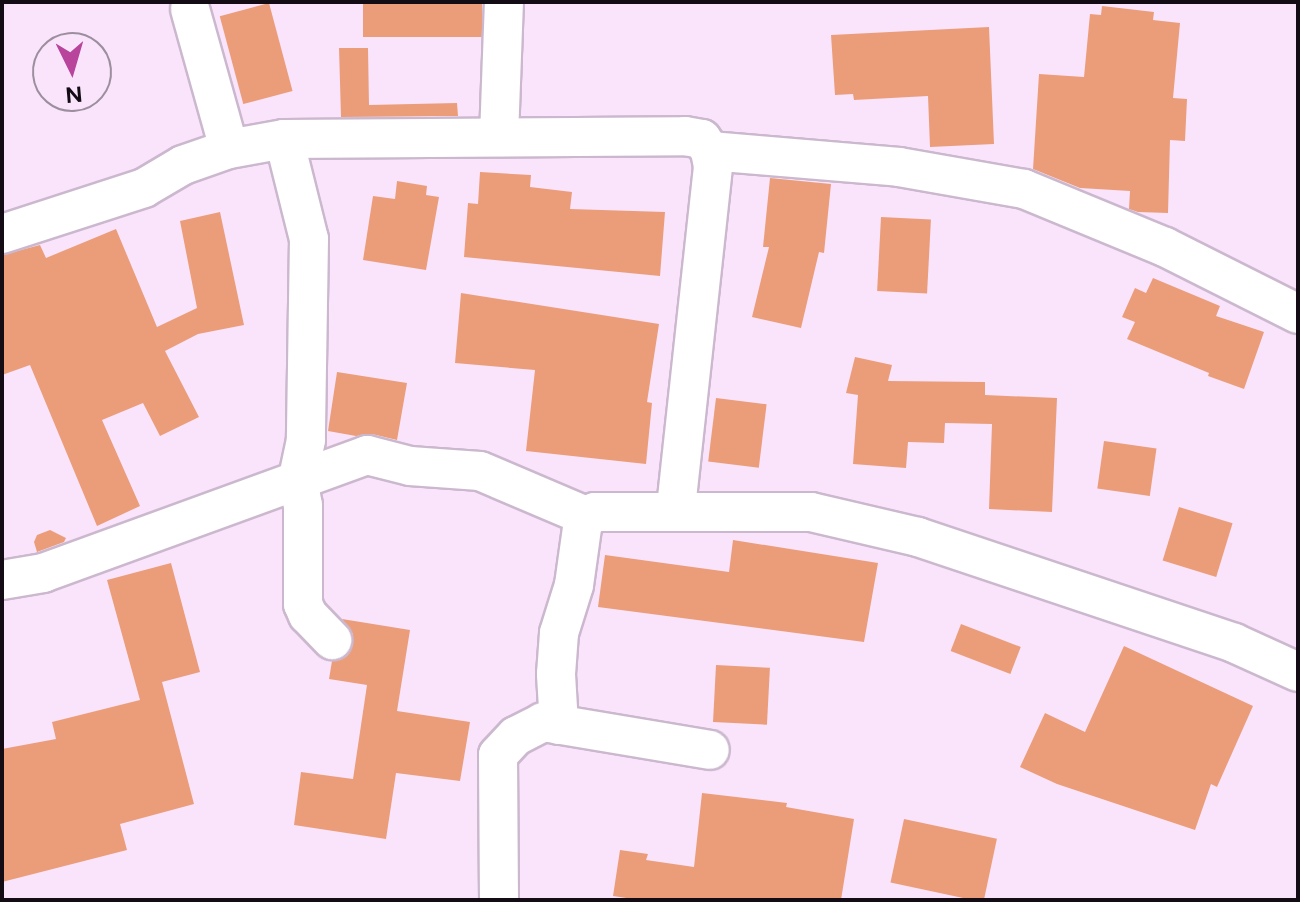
<!DOCTYPE html>
<style>
body{margin:0}
#map{position:relative;width:1300px;height:902px;overflow:hidden;background:#f9e4fb;font-family:Figtree,sans-serif}
div>[style]{position:absolute}
.building>*{inset:0;background:#eb9d7a;transform-origin:0 0}
.roads{filter:drop-shadow(2px 0 #ccb8ce) drop-shadow(-2px 0 #ccb8ce) drop-shadow(0 2px #ccb8ce) drop-shadow(0 -2px #ccb8ce)}
.minor>*{height:38px;margin:-19px;padding:0 19px;transform-origin:19px;border-radius:19px;background:#fff}
span{translate:-50% -50%;white-space:nowrap;text-align:center;line-height:1.15;-webkit-text-stroke:6px #f9e4fb;paint-order:stroke}
.frame{position:absolute;inset:0;border:4px solid #130c14;pointer-events:none}
.north{position:absolute;left:32px;top:32px;width:80px;height:80px;box-sizing:border-box;background:#f9e4fb;border:2px solid #9d8e9f;border-radius:50%;rotate:175deg;font-size:22px;font-weight:700;line-height:32px;text-align:center;color:#130c14}
.north::after{content:'';display:block;margin:auto;width:28px;height:36px;background:#b8449c;clip-path:polygon(50% 0,100% 100%,50% 72%,0 100%)}
</style>
<div id="map">
<div class="building">
<div style="left:363px;top:2px;width:119px;height:35px"></div>
<div style="left:269px;top:3px;width:91px;height:51px;rotate:75deg"></div>
<div style="clip-path:polygon(1102px 6px,1154px 12px,1153px 20px,1180px 23px,1173px 98px,1187px 99px,1185px 141px,1170px 140px,1168px 213px,1138px 212px,1129px 209px,1130px 191px,1080px 188px,1033px 169px,1039px 74px,1084px 77px,1090px 14px,1101px 15px)"></div>
<div style="clip-path:polygon(989px 27px,994px 144px,930px 147px,928px 96px,854px 100px,853px 94px,835px 95px,831px 35px)"></div>
<div style="clip-path:polygon(339px 48px,368px 48px,369px 105px,457px 103px,458px 116px,341px 117px)"></div>
<div style="clip-path:polygon(480px 172px,531px 175px,530px 187px,572px 192px,570px 209px,665px 212px,660px 276px,464px 257px,468px 203px,478px 204px)"></div>
<div style="clip-path:polygon(770px 178px,831px 184px,824px 253px,819px 252px,801px 328px,752px 317px,769px 247px,763px 247px)"></div>
<div style="clip-path:polygon(397px 181px,427px 186px,426px 195px,439px 197px,426px 270px,363px 260px,373px 196px,395px 199px)"></div>
<div style="clip-path:polygon(220px 212px,244px 325px,198px 334px,165px 351px,199px 417px,160px 436px,143px 403px,102px 420px,140px 506px,97px 526px,30px 365px,2px 375px,2px 255px,40px 245px,46px 258px,116px 229px,157px 327px,197px 308px,180px 221px)"></div>
<div style="left:881px;top:217px;width:50px;height:74px;rotate:3deg"></div>
<div style="clip-path:polygon(1153px 278px,1220px 306px,1216px 316px,1264px 332px,1244px 389px,1208px 376px,1209px 373px,1127px 339px,1135px 322px,1122px 317px,1135px 288px,1146px 293px)"></div>
<div style="clip-path:polygon(461px 293px,659px 324px,647px 402px,652px 403px,646px 464px,526px 451px,535px 370px,455px 363px)"></div>
<div style="clip-path:polygon(855px 357px,892px 365px,888px 381px,985px 382px,985px 395px,1057px 398px,1052px 512px,989px 509px,992px 424px,945px 423px,944px 443px,908px 442px,906px 468px,853px 464px,858px 395px,846px 393px)"></div>
<div style="clip-path:polygon(337px 372px,407px 383px,397px 440px,372px 434px,356px 436px,328px 431px)"></div>
<div style="left:716px;top:398px;width:51px;height:64px;rotate:7deg"></div>
<div style="left:1104px;top:441px;width:53px;height:48px;rotate:8deg"></div>
<div style="left:1179px;top:507px;width:56px;height:56px;rotate:17deg"></div>
<div style="clip-path:polygon(50px 530px,66px 538px,64px 542px,37px 552px,34px 542px,37px 535px)"></div>
<div style="clip-path:polygon(733px 540px,878px 563px,864px 642px,598px 607px,605px 555px,729px 572px)"></div>
<div style="clip-path:polygon(171px 563px,200px 672px,162px 682px,194px 804px,120px 824px,127px 850px,2px 882px,2px 749px,56px 739px,52px 722px,140px 700px,107px 580px)"></div>
<div style="clip-path:polygon(342px 619px,410px 630px,397px 711px,470px 722px,460px 781px,396px 773px,386px 839px,294px 825px,301px 772px,353px 779px,367px 685px,329px 679px,332px 661px,347px 656px,353px 645px,353px 634px)"></div>
<div style="left:961px;top:624px;width:64px;height:29px;rotate:21deg"></div>
<div style="clip-path:polygon(1124px 646px,1253px 706px,1217px 787px,1211px 784px,1195px 830px,1057px 784px,1020px 767px,1045px 713px,1085px 732px)"></div>
<div style="left:716px;top:665px;width:54px;height:57px;rotate:3deg"></div>
<div style="clip-path:polygon(702px 793px,787px 803px,786px 807px,854px 819px,841px 900px,640px 900px,613px 896px,620px 850px,648px 854px,646px 860px,694px 867px)"></div>
<div style="left:904px;top:819px;width:95px;height:65px;rotate:12deg"></div>
</div>
<div class="roads">
<div class="minor">
<div style="left:190px;top:9px;width:145px;rotate:74.4deg"></div>
<div style="left:499px;top:137px;width:135px;rotate:-87.9deg"></div>
<div style="left:284px;top:139px;width:103px;rotate:76deg"></div>
<div style="left:309px;top:239px;width:201px;rotate:90.9deg"></div>
<div style="left:306px;top:440px;width:39px;rotate:102deg"></div>
<div style="left:298px;top:478px;width:27px;rotate:80deg"></div>
<div style="left:303px;top:505px;width:99px;rotate:90deg"></div>
<div style="left:303px;top:604px;width:12px;rotate:66deg"></div>
<div style="left:308px;top:615px;width:35px;rotate:46deg"></div>
<div style="left:710px;top:151px;width:190px;rotate:4.8deg"></div>
<div style="left:899px;top:167px;width:127px;rotate:10deg"></div>
<div style="left:1024px;top:189px;width:152px;rotate:22.4deg"></div>
<div style="left:1165px;top:247px;width:149px;rotate:26.7deg"></div>
<div style="left:2px;top:234px;width:149px;rotate:-17.9deg"></div>
<div style="left:144px;top:188px;width:45px;rotate:-30.5deg"></div>
<div style="left:183px;top:165px;width:49px;rotate:-19.2deg"></div>
<div style="left:229px;top:149px;width:56px;rotate:-10.3deg"></div>
<div style="left:284px;top:139px;width:401px;rotate:-0.4deg"></div>
<div style="left:685px;top:136px;width:17px;rotate:10deg"></div>
<div style="left:702px;top:139px;width:14px;rotate:56deg"></div>
<div style="left:710px;top:151px;width:16px;rotate:79deg"></div>
<div style="left:713px;top:167px;width:345px;rotate:96.2deg"></div>
<div style="left:2px;top:580px;width:42px;rotate:-9.7deg"></div>
<div style="left:43px;top:573px;width:345px;rotate:-20deg"></div>
<div style="left:367px;top:455px;width:44px;rotate:14.3deg"></div>
<div style="left:410px;top:466px;width:70px;rotate:4.1deg"></div>
<div style="left:480px;top:471px;width:115px;rotate:23deg"></div>
<div style="left:559px;top:725px;width:51px;rotate:-93.4deg"></div>
<div style="left:556px;top:674px;width:41px;rotate:-85.8deg"></div>
<div style="left:559px;top:633px;width:50px;rotate:-72.6deg"></div>
<div style="left:574px;top:585px;width:65px;rotate:-82deg"></div>
<div style="left:583px;top:521px;width:15px;rotate:-37deg"></div>
<div style="left:595px;top:512px;width:216px"></div>
<div style="left:811px;top:512px;width:110px;rotate:13.2deg"></div>
<div style="left:918px;top:537px;width:333px;rotate:18.5deg"></div>
<div style="left:1234px;top:643px;width:70px;rotate:24.4deg"></div>
<div style="left:499px;top:900px;width:145px;rotate:-90.4deg"></div>
<div style="left:498px;top:755px;width:26px;rotate:-47deg"></div>
<div style="left:516px;top:736px;width:30px;rotate:-27deg"></div>
<div style="left:543px;top:722px;width:169px;rotate:9.5deg"></div>
</div>
</div>
<div class="frame"></div>
<div class="north">N</div>
</div>
